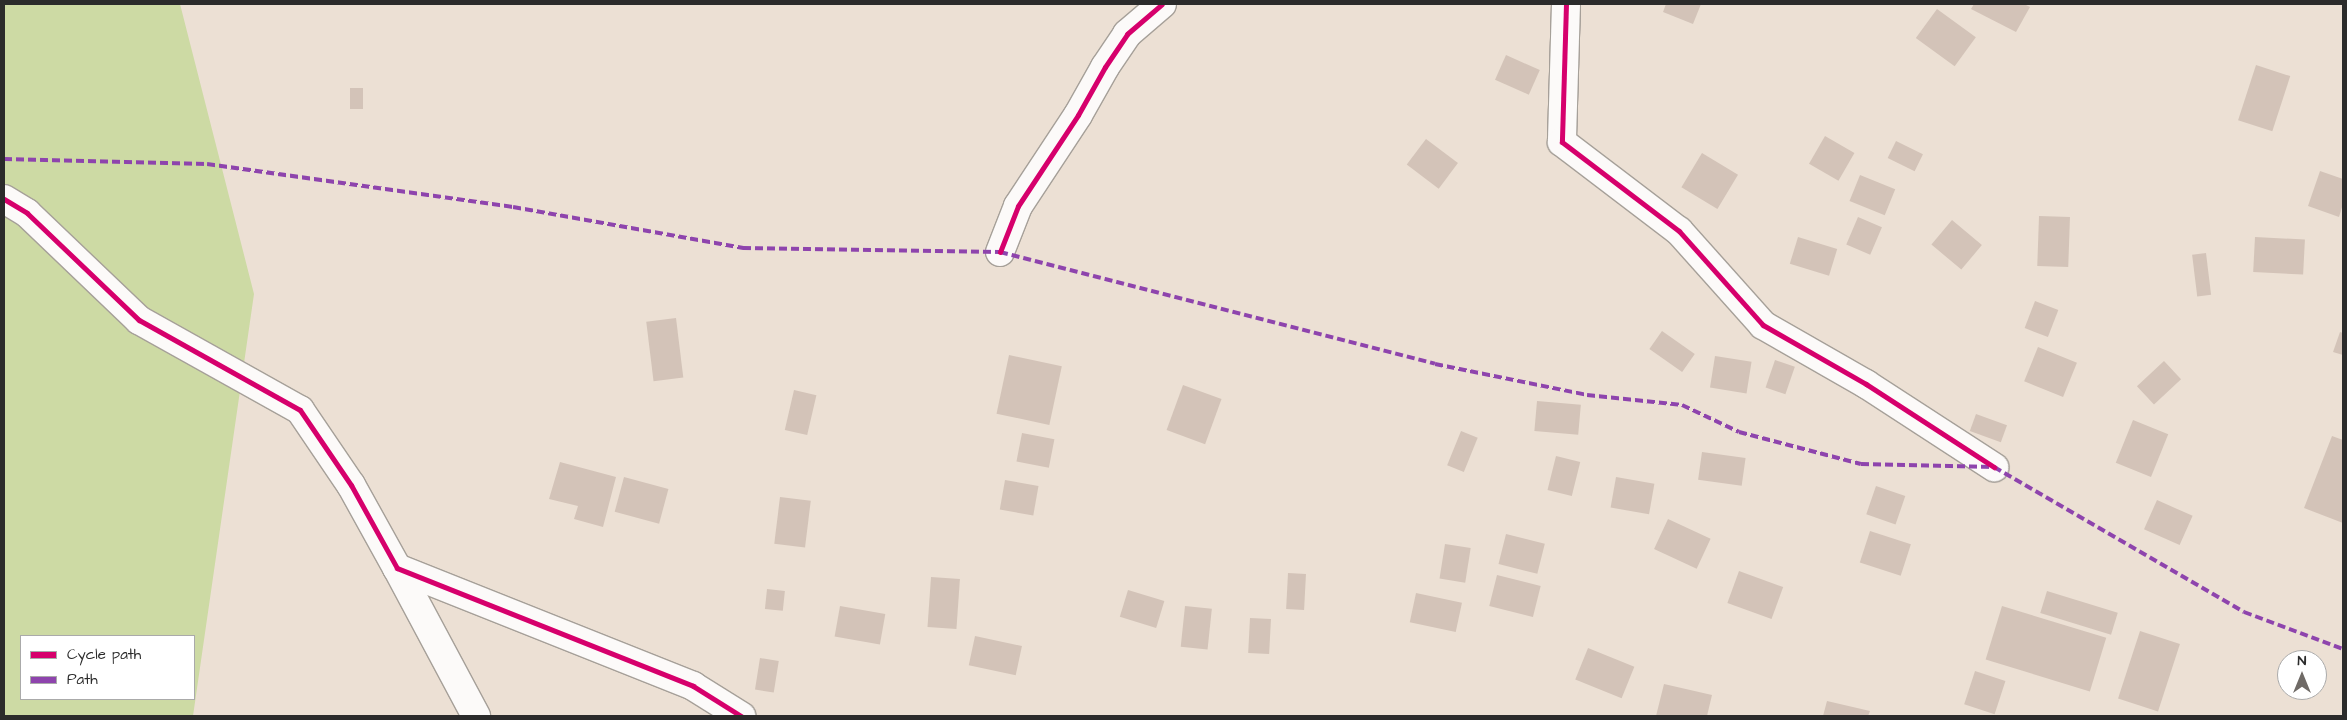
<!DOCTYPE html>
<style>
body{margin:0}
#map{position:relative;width:2347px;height:720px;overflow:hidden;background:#ece0d4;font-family:"Architects Daughter",sans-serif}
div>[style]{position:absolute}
.green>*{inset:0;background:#cddaa4}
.building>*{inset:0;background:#d3c3b8;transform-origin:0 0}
.roads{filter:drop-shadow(1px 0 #a6a099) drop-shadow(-1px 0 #a6a099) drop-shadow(0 1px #a6a099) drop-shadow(0 -1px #a6a099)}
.minor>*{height:28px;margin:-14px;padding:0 14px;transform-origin:14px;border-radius:14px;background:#fcfaf9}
.quiet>*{height:4px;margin-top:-2px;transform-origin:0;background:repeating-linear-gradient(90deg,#8e44ad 0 8px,transparent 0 12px)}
.cycleway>*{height:5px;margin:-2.5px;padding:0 2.5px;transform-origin:2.5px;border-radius:2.5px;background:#d6006c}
span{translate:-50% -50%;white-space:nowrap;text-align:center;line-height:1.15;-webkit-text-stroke:4px #fff;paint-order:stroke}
.frame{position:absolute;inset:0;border:5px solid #2b2b2b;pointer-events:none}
.legend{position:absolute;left:20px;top:635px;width:175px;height:65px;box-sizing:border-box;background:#fff;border:1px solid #aaa;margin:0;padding:6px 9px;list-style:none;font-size:15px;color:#2b2b2b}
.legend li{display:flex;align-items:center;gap:10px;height:25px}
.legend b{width:25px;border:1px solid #aaa}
.north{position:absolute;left:2277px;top:650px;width:50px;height:50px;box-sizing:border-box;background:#fff;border:1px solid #aaa;border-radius:50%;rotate:0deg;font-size:14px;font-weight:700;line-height:20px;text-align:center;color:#2b2b2b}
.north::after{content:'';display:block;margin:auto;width:18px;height:22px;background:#6f6a66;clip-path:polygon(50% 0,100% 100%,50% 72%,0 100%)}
</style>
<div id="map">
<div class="green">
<i style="clip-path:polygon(evenodd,4px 4px,180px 4px,254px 294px,193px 716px,4px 716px,4px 4px,21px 636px,194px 636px,194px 699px,21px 699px,21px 636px)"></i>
</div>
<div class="building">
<i style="clip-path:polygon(1666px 4px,1701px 4px,1693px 24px,1663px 12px)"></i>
<i style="clip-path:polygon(1974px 4px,2024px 4px,2030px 7px,2016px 32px,1971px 9px)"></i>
<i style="left:1937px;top:9px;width:48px;height:36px;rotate:36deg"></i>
<i style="left:1506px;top:55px;width:37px;height:27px;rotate:24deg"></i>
<i style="left:2256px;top:65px;width:36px;height:58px;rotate:18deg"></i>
<i style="left:350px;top:88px;width:13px;height:21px"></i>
<i style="left:1825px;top:136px;width:34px;height:32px;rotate:30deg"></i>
<i style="left:1426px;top:139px;width:40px;height:32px;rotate:37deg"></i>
<i style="left:1896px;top:141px;width:30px;height:19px;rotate:26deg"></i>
<i style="left:1702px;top:153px;width:42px;height:40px;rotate:31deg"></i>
<i style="clip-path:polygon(2320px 171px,2343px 179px,2343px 204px,2339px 217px,2308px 206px)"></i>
<i style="left:1860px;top:175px;width:38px;height:28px;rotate:22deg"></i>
<i style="left:2039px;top:216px;width:31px;height:50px;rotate:2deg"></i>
<i style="left:1858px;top:217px;width:26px;height:30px;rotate:23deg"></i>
<i style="left:1952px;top:220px;width:39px;height:32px;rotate:40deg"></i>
<i style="left:1798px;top:237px;width:41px;height:28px;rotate:17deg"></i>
<i style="left:2255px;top:237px;width:50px;height:35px;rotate:3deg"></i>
<i style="left:2206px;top:253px;width:42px;height:14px;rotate:83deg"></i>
<i style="left:2035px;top:301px;width:25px;height:29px;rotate:21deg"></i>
<i style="left:676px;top:318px;width:60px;height:30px;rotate:83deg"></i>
<i style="left:1662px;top:331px;width:40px;height:22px;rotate:35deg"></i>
<i style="clip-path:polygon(2340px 332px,2343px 333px,2343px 355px,2333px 352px)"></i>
<i style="left:2038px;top:347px;width:42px;height:37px;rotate:22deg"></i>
<i style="left:1009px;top:355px;width:54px;height:60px;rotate:12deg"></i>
<i style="left:1715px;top:356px;width:37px;height:32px;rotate:9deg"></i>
<i style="left:1775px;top:360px;width:21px;height:29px;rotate:19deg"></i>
<i style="left:2164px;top:361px;width:25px;height:37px;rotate:47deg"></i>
<i style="left:1183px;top:385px;width:41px;height:48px;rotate:20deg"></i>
<i style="left:794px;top:390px;width:23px;height:41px;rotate:13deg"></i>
<i style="left:1537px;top:401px;width:44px;height:30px;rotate:5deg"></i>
<i style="left:1976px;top:414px;width:33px;height:18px;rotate:20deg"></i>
<i style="left:2133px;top:420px;width:38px;height:46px;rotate:22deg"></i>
<i style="left:1461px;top:431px;width:18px;height:37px;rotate:22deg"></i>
<i style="left:1022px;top:433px;width:33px;height:29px;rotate:11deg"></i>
<i style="clip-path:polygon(2332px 436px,2343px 440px,2343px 523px,2304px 508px)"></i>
<i style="left:1702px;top:452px;width:44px;height:28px;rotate:8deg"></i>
<i style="left:1556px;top:456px;width:25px;height:35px;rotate:14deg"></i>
<i style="clip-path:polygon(560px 462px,616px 477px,603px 527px,574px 519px,578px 506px,549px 499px)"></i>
<i style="left:624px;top:477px;width:46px;height:36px;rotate:15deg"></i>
<i style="left:1616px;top:477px;width:39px;height:31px;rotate:10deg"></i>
<i style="left:1005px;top:480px;width:34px;height:30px;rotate:10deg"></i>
<i style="left:1876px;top:486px;width:31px;height:30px;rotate:19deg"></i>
<i style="left:780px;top:497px;width:31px;height:47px;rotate:7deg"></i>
<i style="left:2157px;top:500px;width:39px;height:32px;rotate:24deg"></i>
<i style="left:1668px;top:519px;width:47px;height:33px;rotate:25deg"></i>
<i style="left:1870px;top:531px;width:43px;height:33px;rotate:18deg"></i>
<i style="left:1506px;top:534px;width:40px;height:31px;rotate:14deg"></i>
<i style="left:1445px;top:544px;width:26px;height:35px;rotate:9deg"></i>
<i style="left:1739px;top:571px;width:47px;height:34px;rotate:20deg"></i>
<i style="left:1288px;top:573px;width:18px;height:36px;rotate:3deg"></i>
<i style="left:1497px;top:575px;width:45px;height:32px;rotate:14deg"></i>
<i style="left:931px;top:577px;width:29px;height:50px;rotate:4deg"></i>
<i style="left:767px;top:589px;width:18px;height:20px;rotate:6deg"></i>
<i style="left:1128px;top:590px;width:38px;height:28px;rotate:17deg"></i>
<i style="left:2047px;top:591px;width:74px;height:23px;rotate:17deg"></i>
<i style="left:1416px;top:593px;width:47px;height:30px;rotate:12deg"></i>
<i style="left:840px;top:606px;width:46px;height:31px;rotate:10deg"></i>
<i style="left:1185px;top:606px;width:27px;height:41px;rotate:6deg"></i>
<i style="left:2002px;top:606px;width:109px;height:56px;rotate:17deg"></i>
<i style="left:1250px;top:618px;width:21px;height:35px;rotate:3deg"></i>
<i style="left:2140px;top:631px;width:42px;height:71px;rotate:18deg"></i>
<i style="left:975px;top:636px;width:48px;height:30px;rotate:12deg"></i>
<i style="left:1588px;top:648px;width:50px;height:34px;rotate:22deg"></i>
<i style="left:760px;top:658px;width:19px;height:32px;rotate:9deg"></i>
<i style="left:1975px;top:671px;width:32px;height:35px;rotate:18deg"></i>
<i style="clip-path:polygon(1664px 684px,1712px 695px,1707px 716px,1656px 716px)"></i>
<i style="clip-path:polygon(1827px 701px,1870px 711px,1868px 716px,1823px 716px)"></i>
</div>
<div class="roads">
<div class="minor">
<i style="left:1566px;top:4px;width:138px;rotate:91.7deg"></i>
<i style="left:1562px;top:142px;width:147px;rotate:37.3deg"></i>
<i style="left:1679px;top:231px;width:126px;rotate:48.2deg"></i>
<i style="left:1763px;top:325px;width:119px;rotate:29.8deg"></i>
<i style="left:1866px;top:384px;width:153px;rotate:33deg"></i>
<i style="left:4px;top:199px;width:27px;rotate:31deg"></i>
<i style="left:27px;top:213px;width:155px;rotate:43.7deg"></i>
<i style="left:139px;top:320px;width:184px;rotate:29.2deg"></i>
<i style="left:300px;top:410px;width:91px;rotate:55.8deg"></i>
<i style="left:351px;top:485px;width:95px;rotate:61deg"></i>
<i style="left:397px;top:568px;width:319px;rotate:21.7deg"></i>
<i style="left:693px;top:686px;width:57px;rotate:32deg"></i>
<i style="left:1000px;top:252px;width:49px;rotate:-68.6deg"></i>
<i style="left:1018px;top:206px;width:109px;rotate:-56.6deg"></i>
<i style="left:1078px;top:115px;width:55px;rotate:-60.6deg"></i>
<i style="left:1105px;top:67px;width:40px;rotate:-56deg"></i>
<i style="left:1127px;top:34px;width:46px;rotate:-40.6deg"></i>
<i style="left:397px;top:568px;width:168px;rotate:61.9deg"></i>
</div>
</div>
<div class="quiet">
<i style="left:4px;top:159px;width:203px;rotate:1.4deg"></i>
<i style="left:207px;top:164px;width:309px;rotate:8deg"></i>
<i style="left:513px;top:207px;width:234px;rotate:10.1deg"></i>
<i style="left:743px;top:248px;width:257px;rotate:0.9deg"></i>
<i style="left:1000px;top:252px;width:449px;rotate:14.4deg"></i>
<i style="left:1435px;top:364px;width:155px;rotate:11.5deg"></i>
<i style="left:1587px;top:395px;width:96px;rotate:6deg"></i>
<i style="left:1682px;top:405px;width:63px;rotate:25.3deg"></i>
<i style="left:1739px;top:432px;width:126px;rotate:14.7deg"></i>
<i style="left:1861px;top:464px;width:133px;rotate:1.3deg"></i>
<i style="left:1994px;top:467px;width:289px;rotate:30.1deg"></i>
<i style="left:2244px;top:612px;width:106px;rotate:20.5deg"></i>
</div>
<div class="cycleway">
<i style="left:1566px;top:4px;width:138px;rotate:91.7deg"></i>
<i style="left:1562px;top:142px;width:147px;rotate:37.3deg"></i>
<i style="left:1679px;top:231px;width:126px;rotate:48.2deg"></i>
<i style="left:1763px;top:325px;width:119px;rotate:29.8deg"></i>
<i style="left:1866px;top:384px;width:153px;rotate:33deg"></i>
<i style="left:4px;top:199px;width:27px;rotate:31deg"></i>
<i style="left:27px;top:213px;width:155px;rotate:43.7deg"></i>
<i style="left:139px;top:320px;width:184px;rotate:29.2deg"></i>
<i style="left:300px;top:410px;width:91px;rotate:55.8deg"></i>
<i style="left:351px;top:485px;width:95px;rotate:61deg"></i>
<i style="left:397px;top:568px;width:319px;rotate:21.7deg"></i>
<i style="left:693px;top:686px;width:57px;rotate:32deg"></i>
<i style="left:1000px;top:252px;width:49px;rotate:-68.6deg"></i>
<i style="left:1018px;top:206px;width:109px;rotate:-56.6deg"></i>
<i style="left:1078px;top:115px;width:55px;rotate:-60.6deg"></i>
<i style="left:1105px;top:67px;width:40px;rotate:-56deg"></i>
<i style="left:1127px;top:34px;width:46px;rotate:-40.6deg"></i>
</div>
<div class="frame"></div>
<ul class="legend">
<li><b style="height:6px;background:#d6006c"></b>Cycle path</li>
<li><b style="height:6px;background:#8e44ad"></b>Path</li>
</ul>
<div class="north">N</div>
</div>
